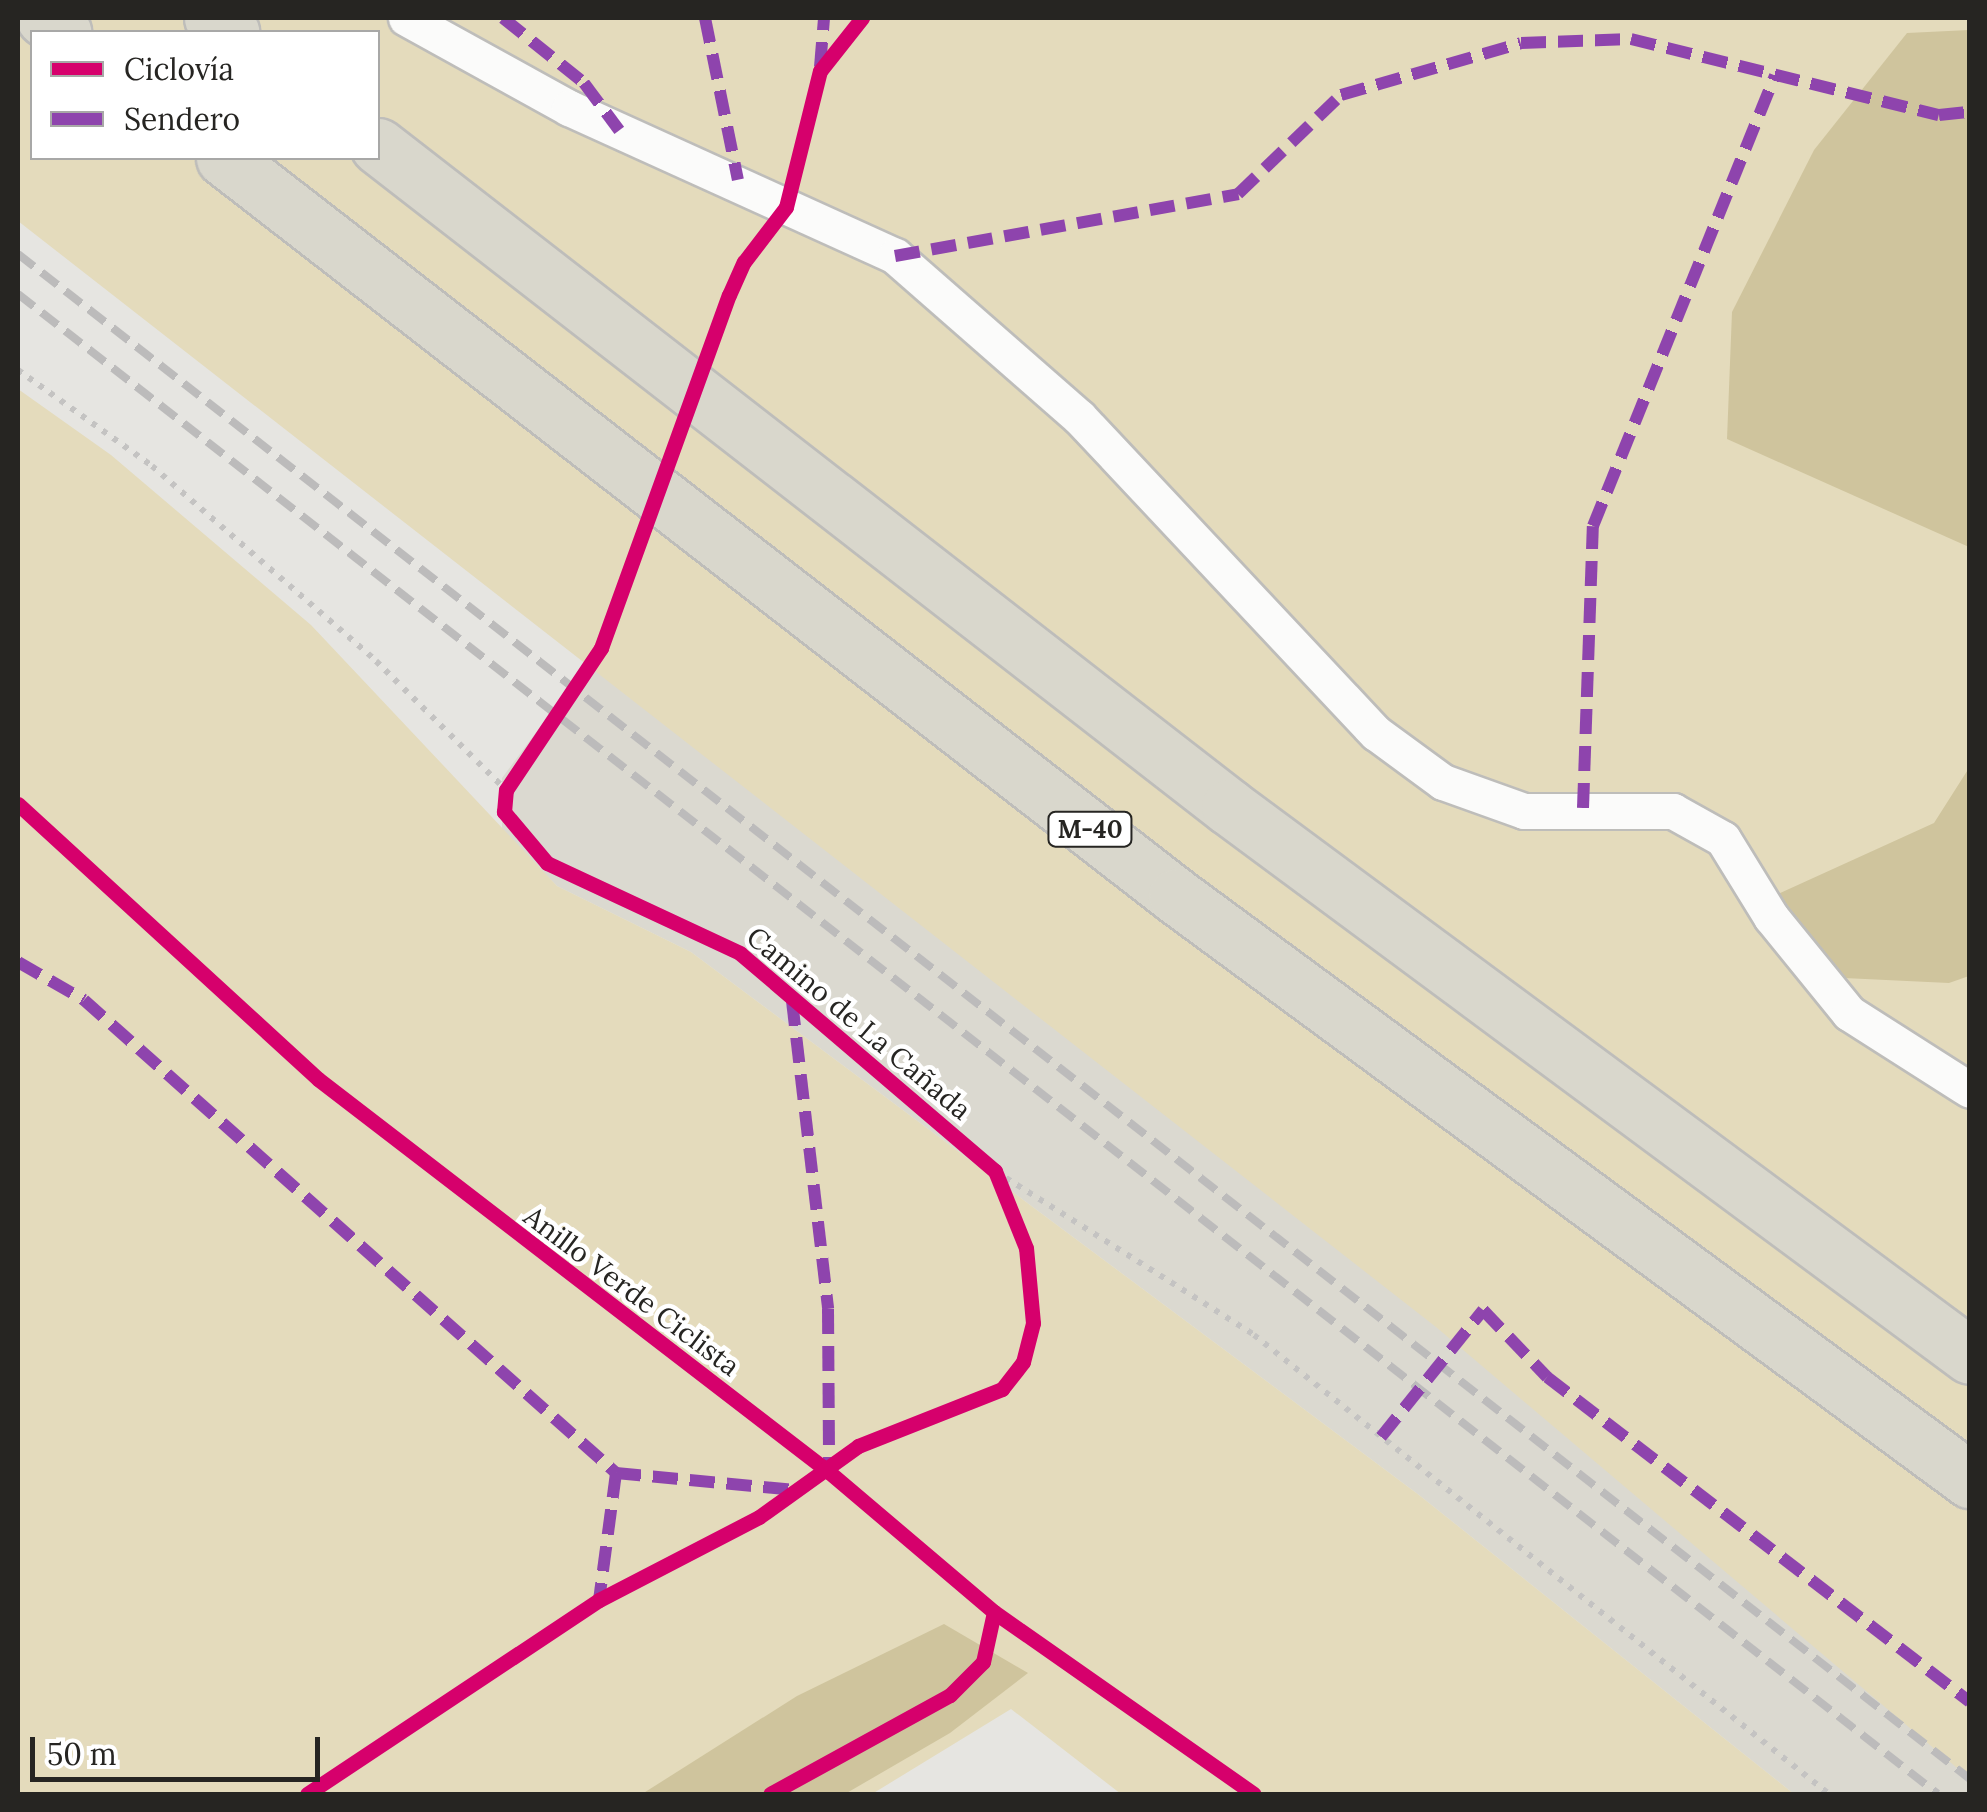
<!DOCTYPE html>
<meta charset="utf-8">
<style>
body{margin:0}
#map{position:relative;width:1987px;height:1812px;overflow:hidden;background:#e6e5e1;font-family:Lora,serif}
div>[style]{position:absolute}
.built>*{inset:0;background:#dbd9d0}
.green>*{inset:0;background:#e4dbbc}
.forest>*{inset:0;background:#cfc49d}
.path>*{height:6px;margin-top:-3px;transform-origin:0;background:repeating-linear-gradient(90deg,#c4c3c2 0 5px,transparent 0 13px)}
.roads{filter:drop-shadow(2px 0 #bebdba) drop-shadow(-2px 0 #bebdba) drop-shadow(0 2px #bebdba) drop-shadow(0 -2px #bebdba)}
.street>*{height:35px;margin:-17.5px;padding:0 17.5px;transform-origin:17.5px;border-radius:17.5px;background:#fbfbfa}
.highway>*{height:55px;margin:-27.5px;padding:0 27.5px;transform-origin:27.5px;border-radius:27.5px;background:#d9d7cc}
.rail>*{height:8px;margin-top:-4px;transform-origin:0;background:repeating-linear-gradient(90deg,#bcbbbb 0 20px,transparent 0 30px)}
.quiet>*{height:12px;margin-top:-6px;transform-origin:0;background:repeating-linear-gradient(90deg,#8e44ad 0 25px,transparent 0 37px)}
.cycleway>*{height:15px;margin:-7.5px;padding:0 7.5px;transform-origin:7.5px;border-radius:7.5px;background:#d6006c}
span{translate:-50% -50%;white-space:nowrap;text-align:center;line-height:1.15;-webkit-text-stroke:9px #fff;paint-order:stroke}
.shield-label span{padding:2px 8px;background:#fff;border:2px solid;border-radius:8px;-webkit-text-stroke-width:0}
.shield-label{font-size:25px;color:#262522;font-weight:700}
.street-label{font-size:28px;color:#262522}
.frame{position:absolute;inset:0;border:20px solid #262522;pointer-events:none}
.legend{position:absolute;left:30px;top:30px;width:350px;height:130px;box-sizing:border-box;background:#fff;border:2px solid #a8a8a7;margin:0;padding:12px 18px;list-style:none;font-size:30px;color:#262522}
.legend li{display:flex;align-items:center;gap:20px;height:50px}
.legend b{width:50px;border:2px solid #a8a8a7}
.scale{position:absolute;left:30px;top:1737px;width:290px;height:45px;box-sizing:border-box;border:5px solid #262522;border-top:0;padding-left:12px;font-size:30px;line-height:35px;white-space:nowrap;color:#262522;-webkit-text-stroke:8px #fff;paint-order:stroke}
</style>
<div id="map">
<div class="built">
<i style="clip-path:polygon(602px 644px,1969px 1641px,1969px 1794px,1794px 1794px,1419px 1495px,691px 952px,557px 886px,502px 830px,502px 778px)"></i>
</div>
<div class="green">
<i style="clip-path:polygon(evenodd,18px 18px,1969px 18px,1969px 1778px,1436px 1327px,18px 221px,18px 18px,32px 32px,378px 32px,378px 158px,32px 158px,32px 32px)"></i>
<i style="clip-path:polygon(18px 389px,111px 455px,311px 625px,557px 886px,691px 952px,1419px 1495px,1794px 1794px,1121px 1794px,1011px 1709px,872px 1794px,18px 1794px)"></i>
</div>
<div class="forest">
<i style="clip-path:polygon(1969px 30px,1970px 30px,1969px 547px,1727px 439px,1732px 312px,1814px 150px,1907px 33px)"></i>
<i style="clip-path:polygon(1969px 768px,1969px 976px,1949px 983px,1823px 977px,1769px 898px,1934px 823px)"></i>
<i style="clip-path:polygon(944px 1624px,1028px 1673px,950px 1733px,845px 1794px,642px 1794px,797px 1696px)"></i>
</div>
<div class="path">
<i style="left:18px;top:370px;width:165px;rotate:35.6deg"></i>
<i style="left:152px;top:466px;width:297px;rotate:41deg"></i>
<i style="left:376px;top:661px;width:183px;rotate:44.8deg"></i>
<i style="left:506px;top:790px;width:22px;rotate:95deg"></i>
<i style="left:504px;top:812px;width:67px;rotate:49.9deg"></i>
<i style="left:547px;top:863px;width:213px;rotate:25deg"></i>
<i style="left:740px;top:953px;width:335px;rotate:40.5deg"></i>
<i style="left:995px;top:1171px;width:307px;rotate:32.3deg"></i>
<i style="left:1254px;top:1335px;width:736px;rotate:38.6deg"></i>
</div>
<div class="roads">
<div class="street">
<i style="left:406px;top:18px;width:186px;rotate:28.9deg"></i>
<i style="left:569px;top:108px;width:358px;rotate:24.4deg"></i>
<i style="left:895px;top:256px;width:244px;rotate:41.2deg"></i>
<i style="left:1079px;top:417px;width:434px;rotate:46.8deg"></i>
<i style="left:1376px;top:733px;width:83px;rotate:36.2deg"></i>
<i style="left:1443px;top:782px;width:86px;rotate:19.7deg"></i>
<i style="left:1524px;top:811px;width:149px"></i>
<i style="left:1673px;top:811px;width:57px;rotate:29.2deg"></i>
<i style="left:1723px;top:839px;width:92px;rotate:58.4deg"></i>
<i style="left:1771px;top:917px;width:124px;rotate:50.9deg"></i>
<i style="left:1849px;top:1013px;width:143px;rotate:32.5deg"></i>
</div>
<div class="highway">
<i style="left:44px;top:18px;width:24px;rotate:36deg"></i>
<i style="left:212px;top:18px;width:24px;rotate:36deg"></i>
<i style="left:378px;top:146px;width:1078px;rotate:37.84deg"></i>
<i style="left:1229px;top:807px;width:922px;rotate:36.53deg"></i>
<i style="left:224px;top:158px;width:1205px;rotate:37.78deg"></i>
<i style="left:1176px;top:896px;width:986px;rotate:36.34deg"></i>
</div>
</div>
<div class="rail">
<i style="left:18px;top:254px;width:2477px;rotate:38deg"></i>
<i style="left:18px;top:294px;width:2436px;rotate:38deg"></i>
</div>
<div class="quiet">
<i style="left:503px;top:18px;width:104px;rotate:38.7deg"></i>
<i style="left:584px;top:83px;width:59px;rotate:53.3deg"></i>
<i style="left:705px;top:18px;width:165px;rotate:78.5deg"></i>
<i style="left:820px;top:67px;width:49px;rotate:-85.3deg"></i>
<i style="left:895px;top:256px;width:349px;rotate:-10.2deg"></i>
<i style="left:1238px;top:194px;width:143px;rotate:-43.9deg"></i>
<i style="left:1341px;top:95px;width:187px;rotate:-16.1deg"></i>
<i style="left:1521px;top:43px;width:110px;rotate:-2.1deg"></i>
<i style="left:1631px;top:39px;width:317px;rotate:13.9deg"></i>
<i style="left:1939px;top:115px;width:31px;rotate:-6deg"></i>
<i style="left:1583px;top:808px;width:282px;rotate:-88deg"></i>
<i style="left:1593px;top:526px;width:486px;rotate:-68deg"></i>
<i style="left:18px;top:962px;width:76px;rotate:29.9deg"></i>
<i style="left:84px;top:1000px;width:712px;rotate:41.64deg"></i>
<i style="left:616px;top:1473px;width:128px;rotate:97.6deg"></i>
<i style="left:792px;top:1001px;width:310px;rotate:83.3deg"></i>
<i style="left:828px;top:1309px;width:160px;rotate:89.6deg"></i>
<i style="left:1381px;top:1437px;width:163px;rotate:-51.2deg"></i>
<i style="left:1483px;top:1310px;width:93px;rotate:46.3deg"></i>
<i style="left:1547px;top:1377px;width:533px;rotate:37.54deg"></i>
<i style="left:616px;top:1473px;width:180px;rotate:5.4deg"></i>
</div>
<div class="cycleway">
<i style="left:18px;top:804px;width:407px;rotate:42.5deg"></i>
<i style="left:318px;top:1079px;width:645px;rotate:37.56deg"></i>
<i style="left:829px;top:1472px;width:216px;rotate:40.3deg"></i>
<i style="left:994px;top:1612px;width:51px;rotate:102.4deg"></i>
<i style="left:983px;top:1662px;width:47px;rotate:135deg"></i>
<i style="left:950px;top:1695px;width:205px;rotate:151.2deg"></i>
<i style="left:994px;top:1612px;width:317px;rotate:35deg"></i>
<i style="left:307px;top:1794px;width:351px;rotate:-33.6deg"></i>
<i style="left:599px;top:1600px;width:180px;rotate:-27.4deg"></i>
<i style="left:759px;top:1517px;width:122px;rotate:-35.6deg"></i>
<i style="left:858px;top:1446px;width:155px;rotate:-21.6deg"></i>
<i style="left:1002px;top:1389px;width:34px;rotate:-52deg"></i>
<i style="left:1023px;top:1362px;width:40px;rotate:-75.6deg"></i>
<i style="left:1033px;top:1323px;width:75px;rotate:-95.3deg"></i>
<i style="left:1026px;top:1248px;width:83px;rotate:-111.9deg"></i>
<i style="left:995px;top:1171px;width:335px;rotate:-139.5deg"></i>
<i style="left:740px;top:953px;width:213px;rotate:-155deg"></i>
<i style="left:547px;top:863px;width:67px;rotate:-130.1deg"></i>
<i style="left:504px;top:812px;width:22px;rotate:-85deg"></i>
<i style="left:506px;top:790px;width:171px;rotate:-56.2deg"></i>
<i style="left:601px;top:648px;width:375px;rotate:-70.1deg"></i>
<i style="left:729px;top:295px;width:36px;rotate:-66deg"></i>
<i style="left:744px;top:262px;width:69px;rotate:-52.6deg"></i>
<i style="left:786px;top:207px;width:140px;rotate:-76deg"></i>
<i style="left:820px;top:71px;width:68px;rotate:-51.6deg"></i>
</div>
<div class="shield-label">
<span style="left:1090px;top:829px">M-40</span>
</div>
<div class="street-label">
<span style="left:859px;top:1023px;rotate:40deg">Camino de La Cañada</span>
<span style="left:632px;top:1291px;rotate:37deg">Anillo Verde Ciclista</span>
</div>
<div class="frame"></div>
<ul class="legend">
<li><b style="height:12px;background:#d6006c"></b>Ciclovía</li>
<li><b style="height:12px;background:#8e44ad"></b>Sendero</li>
</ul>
<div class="scale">50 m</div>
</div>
